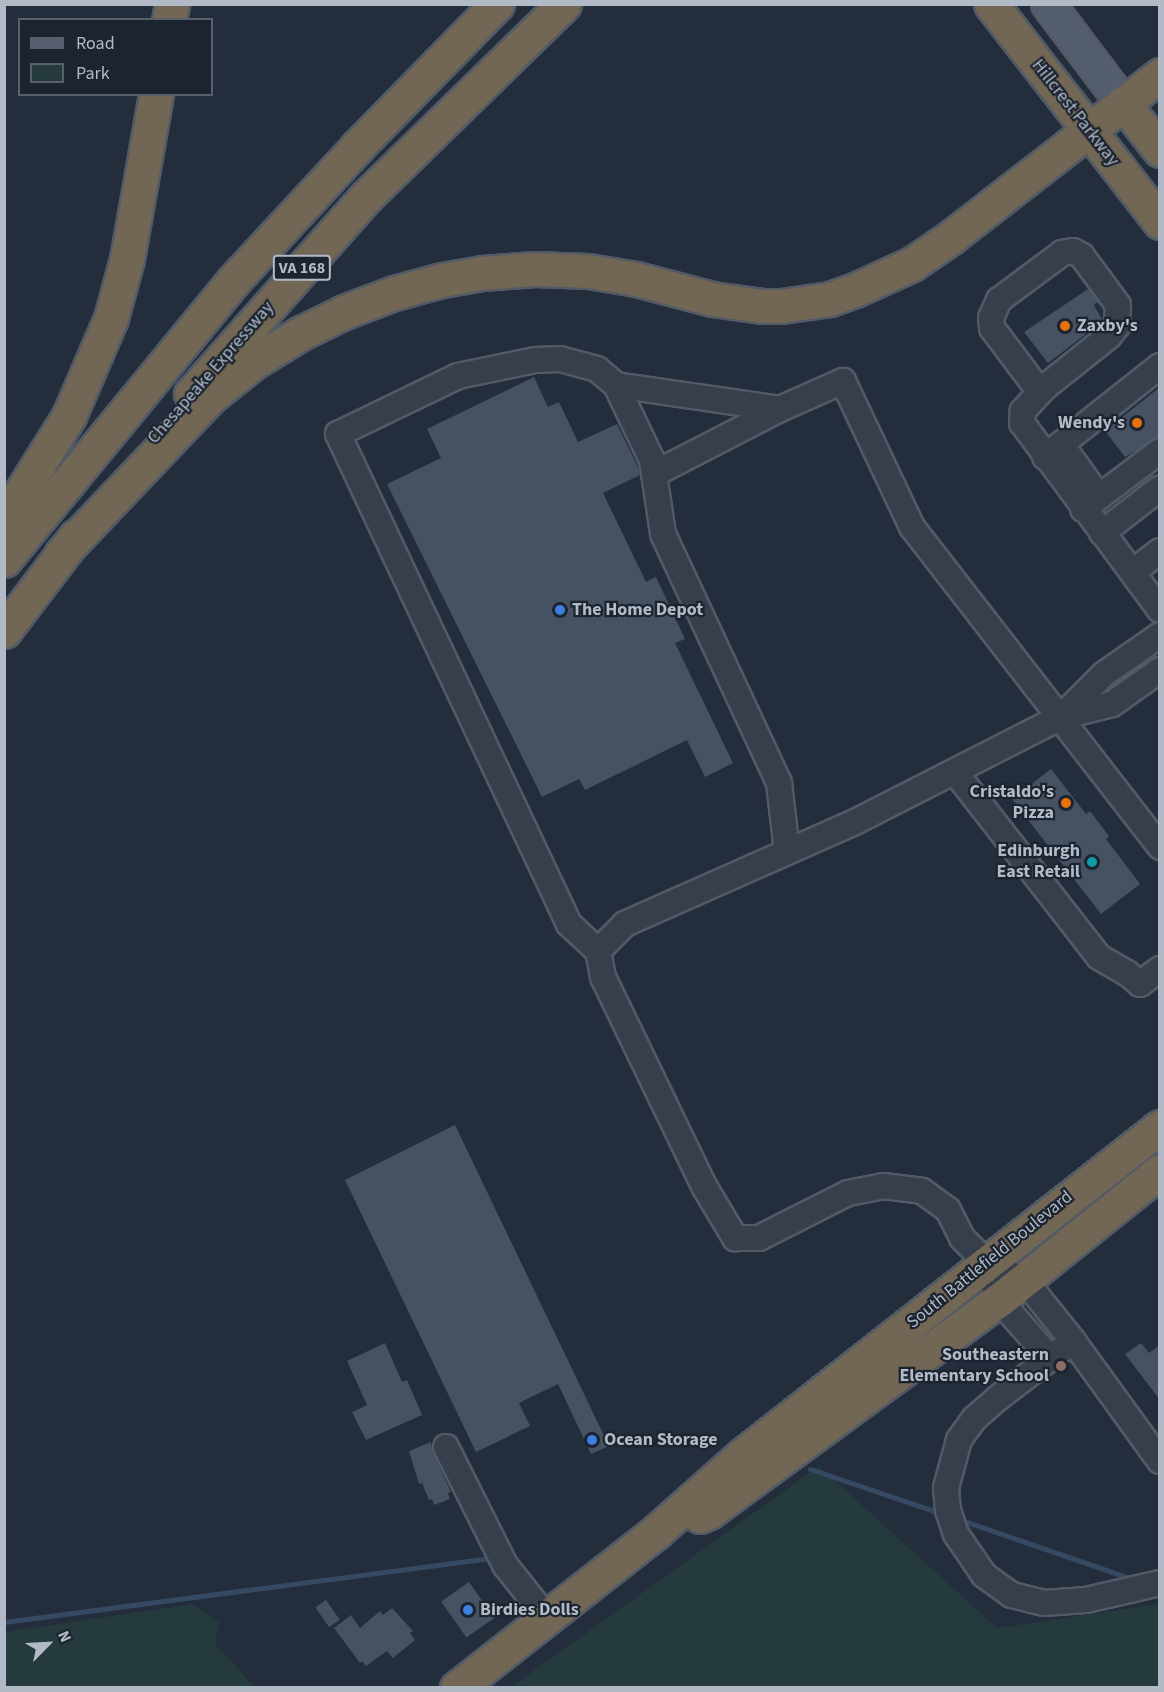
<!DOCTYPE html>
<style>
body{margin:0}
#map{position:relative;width:1164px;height:1692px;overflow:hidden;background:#232d3b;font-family:"Source Sans 3",sans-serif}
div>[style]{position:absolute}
.green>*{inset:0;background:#253a3c}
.stream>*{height:5px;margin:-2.5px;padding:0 2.5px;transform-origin:2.5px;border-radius:2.5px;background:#364962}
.building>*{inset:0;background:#465262;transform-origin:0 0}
.roads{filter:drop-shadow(2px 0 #525a66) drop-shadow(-2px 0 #525a66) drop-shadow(0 2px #525a66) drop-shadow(0 -2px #525a66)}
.minor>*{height:24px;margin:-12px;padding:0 12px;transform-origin:12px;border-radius:12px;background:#373f4c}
.major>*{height:32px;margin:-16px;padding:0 16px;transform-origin:16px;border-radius:16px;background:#555e6c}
.highway>*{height:33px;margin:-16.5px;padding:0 16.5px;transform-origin:16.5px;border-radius:16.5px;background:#726654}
.dots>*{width:16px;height:16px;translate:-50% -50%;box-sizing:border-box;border:3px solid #1c2430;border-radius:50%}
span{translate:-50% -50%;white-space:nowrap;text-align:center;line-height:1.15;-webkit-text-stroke:4.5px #1c2430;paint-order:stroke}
.shield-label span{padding:2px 4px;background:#1c2430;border:2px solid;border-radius:4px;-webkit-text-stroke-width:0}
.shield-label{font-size:16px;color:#b2bac7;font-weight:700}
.street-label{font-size:18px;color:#b2bac7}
.poi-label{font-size:18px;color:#b2bac7;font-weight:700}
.left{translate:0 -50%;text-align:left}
.right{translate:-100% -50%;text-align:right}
.frame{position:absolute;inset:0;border:6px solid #b2bac7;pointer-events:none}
.legend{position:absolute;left:18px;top:18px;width:195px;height:78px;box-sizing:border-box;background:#1c2430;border:2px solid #58606c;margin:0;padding:8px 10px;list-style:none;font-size:18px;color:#b2bac7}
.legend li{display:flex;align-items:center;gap:12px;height:30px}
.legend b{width:30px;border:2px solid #58606c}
.north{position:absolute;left:18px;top:1614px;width:60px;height:60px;-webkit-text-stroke:4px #1c2430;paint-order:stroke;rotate:66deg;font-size:16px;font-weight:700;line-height:24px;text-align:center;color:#b2bac7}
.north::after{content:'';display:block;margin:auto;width:21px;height:27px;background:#b2bac7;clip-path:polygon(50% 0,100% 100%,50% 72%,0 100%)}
</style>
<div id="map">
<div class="green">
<i style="clip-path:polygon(819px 1466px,997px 1628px,1159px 1604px,1159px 1687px,511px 1687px)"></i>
<i style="clip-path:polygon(193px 1604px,219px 1622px,215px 1644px,255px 1687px,5px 1687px,5px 1632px)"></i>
</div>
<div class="stream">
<i style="left:810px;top:1469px;width:137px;rotate:18.7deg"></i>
<i style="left:961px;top:1520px;width:184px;rotate:19deg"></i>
<i style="left:4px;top:1622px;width:487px;rotate:-7.5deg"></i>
</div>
<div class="building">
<i style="clip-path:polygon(1088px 289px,1098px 302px,1094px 305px,1103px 321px,1048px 363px,1024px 332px)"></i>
<i style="clip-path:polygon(534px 377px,548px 407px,559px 402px,578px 442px,617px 424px,639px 469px,640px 475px,603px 493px,646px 582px,656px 577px,685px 639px,675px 643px,733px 763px,705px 777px,687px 740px,585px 790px,579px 779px,542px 797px,387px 484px,441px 458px,427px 429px)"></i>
<i style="clip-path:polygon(1160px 387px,1160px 437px,1125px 457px,1105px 431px)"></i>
<i style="clip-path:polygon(1051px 769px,1086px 814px,1090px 811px,1109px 836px,1106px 839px,1140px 884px,1101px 914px,1012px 799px)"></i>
<i style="clip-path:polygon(455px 1125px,609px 1446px,591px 1454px,558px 1384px,519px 1403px,530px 1426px,476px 1452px,345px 1180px)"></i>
<i style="clip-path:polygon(385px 1343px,402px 1382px,407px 1380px,422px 1415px,366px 1440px,352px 1412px,367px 1405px,347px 1361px)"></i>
<i style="clip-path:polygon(1141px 1343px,1149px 1353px,1160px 1345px,1160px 1400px,1125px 1354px)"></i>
<i style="clip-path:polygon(431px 1442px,433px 1453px,451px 1492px,448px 1493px,450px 1499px,434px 1505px,432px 1499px,429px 1500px,422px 1483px,419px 1484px,409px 1451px)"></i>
<i style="left:469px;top:1582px;width:44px;height:34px;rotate:55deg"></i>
<i style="left:326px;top:1600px;width:24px;height:13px;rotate:55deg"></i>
<i style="clip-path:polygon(392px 1608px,413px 1631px,410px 1633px,415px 1640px,393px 1658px,387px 1651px,366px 1666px,362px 1661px,360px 1663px,334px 1628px,351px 1615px,360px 1628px,380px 1611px,383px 1615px)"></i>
</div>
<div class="roads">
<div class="minor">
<i style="left:616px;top:385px;width:166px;rotate:8.3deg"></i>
<i style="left:780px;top:409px;width:69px;rotate:-24deg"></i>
<i style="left:843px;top:381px;width:161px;rotate:64.7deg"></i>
<i style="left:912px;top:527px;width:405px;rotate:52.2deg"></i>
<i style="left:1045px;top:387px;width:11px;rotate:-165deg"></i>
<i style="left:1034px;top:384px;width:70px;rotate:-126.9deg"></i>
<i style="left:992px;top:328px;width:10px;rotate:-96deg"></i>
<i style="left:991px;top:318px;width:20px;rotate:-66deg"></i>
<i style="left:999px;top:300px;width:79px;rotate:-36.7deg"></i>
<i style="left:1062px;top:253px;width:11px;rotate:-10deg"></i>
<i style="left:1073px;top:251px;width:10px;rotate:29deg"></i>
<i style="left:1082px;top:256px;width:61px;rotate:53.7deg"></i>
<i style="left:1118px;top:305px;width:21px;rotate:93deg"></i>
<i style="left:1117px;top:326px;width:13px;rotate:129deg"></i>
<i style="left:1109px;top:336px;width:82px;rotate:141.4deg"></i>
<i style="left:1045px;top:387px;width:33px;rotate:133deg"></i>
<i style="left:1023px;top:411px;width:12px;rotate:95deg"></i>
<i style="left:1022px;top:423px;width:232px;rotate:53.6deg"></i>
<i style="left:1061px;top:444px;width:65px;rotate:54.4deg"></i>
<i style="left:1045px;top:457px;width:147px;rotate:-38.4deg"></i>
<i style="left:654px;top:474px;width:142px;rotate:-27.3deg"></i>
<i style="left:1083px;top:509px;width:96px;rotate:-37deg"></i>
<i style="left:1102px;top:533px;width:73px;rotate:-37.8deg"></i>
<i style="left:1133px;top:572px;width:34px;rotate:-38deg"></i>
<i style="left:1160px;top:670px;width:59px;rotate:144.7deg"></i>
<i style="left:1112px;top:704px;width:53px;rotate:165.7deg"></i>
<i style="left:1061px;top:717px;width:231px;rotate:153deg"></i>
<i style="left:855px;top:822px;width:252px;rotate:156.1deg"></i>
<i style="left:625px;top:924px;width:38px;rotate:135deg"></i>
<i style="left:598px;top:951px;width:26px;rotate:79deg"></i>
<i style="left:603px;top:977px;width:232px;rotate:64.2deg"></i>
<i style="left:704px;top:1186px;width:61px;rotate:59.2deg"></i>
<i style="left:735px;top:1238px;width:24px"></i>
<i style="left:759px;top:1238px;width:100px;rotate:-26.8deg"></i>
<i style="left:848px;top:1193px;width:36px;rotate:-11deg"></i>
<i style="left:883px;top:1186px;width:39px;rotate:7deg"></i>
<i style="left:922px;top:1191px;width:32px;rotate:36deg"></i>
<i style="left:948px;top:1210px;width:31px;rotate:63deg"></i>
<i style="left:962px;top:1238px;width:34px;rotate:45deg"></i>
<i style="left:986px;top:1262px;width:43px;rotate:26deg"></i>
<i style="left:1025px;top:1281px;width:77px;rotate:51.3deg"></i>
<i style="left:1073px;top:1341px;width:148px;rotate:54.1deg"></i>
<i style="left:1061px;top:717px;width:61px;rotate:-45deg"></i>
<i style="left:1104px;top:674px;width:68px;rotate:-34.9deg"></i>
<i style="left:955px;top:772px;width:234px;rotate:52.1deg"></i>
<i style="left:1099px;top:957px;width:32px;rotate:30deg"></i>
<i style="left:1127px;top:973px;width:17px;rotate:40deg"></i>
<i style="left:1140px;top:984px;width:25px;rotate:-37deg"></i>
<i style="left:598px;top:951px;width:40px;rotate:-137deg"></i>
<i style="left:569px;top:924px;width:542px;rotate:-115.24deg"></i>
<i style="left:338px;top:434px;width:133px;rotate:-25.8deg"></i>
<i style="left:458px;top:376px;width:79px;rotate:-11.7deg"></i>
<i style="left:535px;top:360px;width:25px;rotate:-2deg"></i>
<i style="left:560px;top:359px;width:38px;rotate:15deg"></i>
<i style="left:597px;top:369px;width:25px;rotate:40deg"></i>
<i style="left:616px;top:385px;width:83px;rotate:64.4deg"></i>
<i style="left:652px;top:460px;width:75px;rotate:81.5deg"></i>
<i style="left:663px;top:534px;width:275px;rotate:65deg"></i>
<i style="left:779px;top:783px;width:68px;rotate:83.3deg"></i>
<i style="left:994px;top:1285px;width:16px;rotate:72deg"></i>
<i style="left:999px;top:1300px;width:76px;rotate:48.7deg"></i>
<i style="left:1073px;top:1341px;width:94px;rotate:142.8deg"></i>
<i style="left:998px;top:1398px;width:32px;rotate:139deg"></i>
<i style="left:974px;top:1419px;width:26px;rotate:126deg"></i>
<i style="left:959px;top:1440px;width:50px;rotate:105.2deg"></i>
<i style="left:946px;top:1488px;width:22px;rotate:85deg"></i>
<i style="left:948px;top:1510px;width:25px;rotate:72deg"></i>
<i style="left:956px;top:1534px;width:50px;rotate:55.7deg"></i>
<i style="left:984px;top:1575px;width:34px;rotate:36deg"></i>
<i style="left:1012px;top:1595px;width:33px;rotate:14deg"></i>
<i style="left:1044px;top:1603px;width:42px;rotate:-4.1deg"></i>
<i style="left:1086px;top:1600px;width:76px;rotate:-12.9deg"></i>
<i style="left:446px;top:1447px;width:132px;rotate:63.4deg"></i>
<i style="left:505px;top:1565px;width:68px;rotate:51.6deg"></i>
</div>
<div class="major">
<i style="left:1048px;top:4px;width:124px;rotate:52.9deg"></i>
</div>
<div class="highway">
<i style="left:991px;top:4px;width:276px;rotate:52.2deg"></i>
<i style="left:169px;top:20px;width:16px;rotate:-79deg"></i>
<i style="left:1123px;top:103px;width:60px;rotate:51.8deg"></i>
<i style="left:191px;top:394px;width:262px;rotate:-48.4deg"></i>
<i style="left:365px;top:198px;width:278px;rotate:-44.3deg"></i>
<i style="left:4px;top:520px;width:123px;rotate:-58deg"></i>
<i style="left:69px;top:416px;width:107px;rotate:-66.8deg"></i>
<i style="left:111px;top:318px;width:61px;rotate:-74.8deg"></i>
<i style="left:127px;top:259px;width:168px;rotate:-80deg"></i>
<i style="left:62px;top:553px;width:215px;rotate:-46.5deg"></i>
<i style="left:210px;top:397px;width:56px;rotate:-38.5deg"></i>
<i style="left:254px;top:362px;width:55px;rotate:-31.7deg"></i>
<i style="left:301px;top:333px;width:48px;rotate:-26deg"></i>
<i style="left:344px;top:312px;width:53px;rotate:-20.8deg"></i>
<i style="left:394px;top:293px;width:50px;rotate:-15.2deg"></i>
<i style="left:442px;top:280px;width:41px;rotate:-9.9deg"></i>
<i style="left:482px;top:273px;width:53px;rotate:-4.3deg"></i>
<i style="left:535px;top:269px;width:53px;rotate:2.2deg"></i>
<i style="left:588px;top:271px;width:49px;rotate:9.5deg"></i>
<i style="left:636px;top:279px;width:79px;rotate:14.7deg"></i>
<i style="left:712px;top:299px;width:50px;rotate:8deg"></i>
<i style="left:762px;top:306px;width:19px"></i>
<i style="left:781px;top:306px;width:49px;rotate:-8.1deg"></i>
<i style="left:830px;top:299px;width:27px;rotate:-20deg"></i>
<i style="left:855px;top:290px;width:63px;rotate:-24.5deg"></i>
<i style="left:912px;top:264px;width:46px;rotate:-34.4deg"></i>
<i style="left:950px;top:238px;width:266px;rotate:-37.8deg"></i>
<i style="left:4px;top:560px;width:362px;rotate:-50.6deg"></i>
<i style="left:234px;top:280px;width:181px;rotate:-47.2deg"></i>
<i style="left:357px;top:147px;width:200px;rotate:-45.6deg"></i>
<i style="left:4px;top:631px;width:119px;rotate:-52.8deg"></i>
<i style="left:700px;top:1516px;width:10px;rotate:-24deg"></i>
<i style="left:709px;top:1512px;width:359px;rotate:-36.2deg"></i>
<i style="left:999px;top:1300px;width:206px;rotate:-38.7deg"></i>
<i style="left:457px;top:1688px;width:253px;rotate:-38.1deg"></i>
<i style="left:656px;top:1532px;width:118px;rotate:-41.6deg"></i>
<i style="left:744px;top:1454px;width:529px;rotate:-38.17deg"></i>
</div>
</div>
<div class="dots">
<i style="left:1065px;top:326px;background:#e8710a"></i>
<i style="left:1137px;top:423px;background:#e8710a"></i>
<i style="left:560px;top:610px;background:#3f7fe0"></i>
<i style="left:1066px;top:803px;background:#e8710a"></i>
<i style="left:1092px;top:862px;background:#0f9aa8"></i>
<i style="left:1061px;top:1366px;background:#8d6e63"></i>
<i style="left:592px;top:1440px;background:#3f7fe0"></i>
<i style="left:468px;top:1610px;background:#3f7fe0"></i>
</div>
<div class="shield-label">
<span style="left:302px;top:268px">VA 168</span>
</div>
<div class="street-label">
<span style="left:1075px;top:113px;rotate:52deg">Hillcrest Parkway</span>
<span style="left:211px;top:373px;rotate:-49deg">Chesapeake Expressway</span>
<span style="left:990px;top:1260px;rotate:-39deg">South Battlefield Boulevard</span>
</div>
<div class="poi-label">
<span class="left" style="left:1077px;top:326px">Zaxby's</span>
<span class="right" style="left:1125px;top:423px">Wendy's</span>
<span class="left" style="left:572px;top:610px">The Home Depot</span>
<span class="right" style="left:1054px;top:803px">Cristaldo's<br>Pizza</span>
<span class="right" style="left:1080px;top:862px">Edinburgh<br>East Retail</span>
<span class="right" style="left:1049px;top:1366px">Southeastern<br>Elementary School</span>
<span class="left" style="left:604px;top:1440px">Ocean Storage</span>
<span class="left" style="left:480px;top:1610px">Birdies Dolls</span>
</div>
<div class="frame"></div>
<ul class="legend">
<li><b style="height:8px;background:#555e6c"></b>Road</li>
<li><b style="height:16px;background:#253a3c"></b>Park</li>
</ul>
<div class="north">N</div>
</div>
